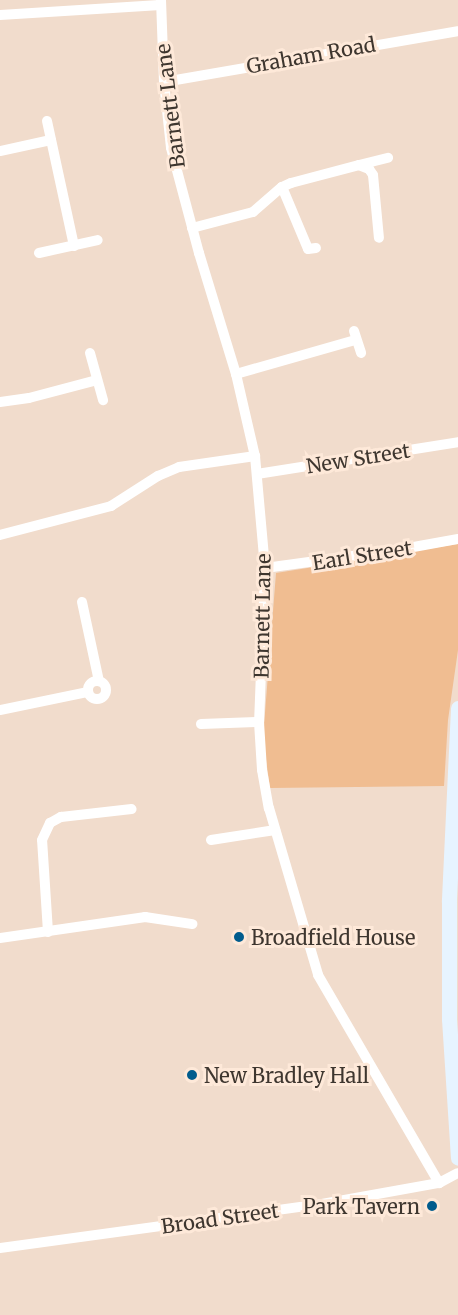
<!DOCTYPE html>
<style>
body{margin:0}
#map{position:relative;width:458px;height:1315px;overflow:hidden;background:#f1dccc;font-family:Merriweather,serif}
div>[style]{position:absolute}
.green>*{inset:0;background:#f0bd91}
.street>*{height:10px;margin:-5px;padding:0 5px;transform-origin:5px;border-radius:5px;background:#fff}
.street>.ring{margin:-5px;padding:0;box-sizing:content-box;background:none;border:10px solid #fff;border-radius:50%}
.secondary>*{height:15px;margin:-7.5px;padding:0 7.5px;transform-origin:7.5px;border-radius:7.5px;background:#e7f4ff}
.dots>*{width:16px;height:16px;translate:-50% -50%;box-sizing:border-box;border:3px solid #fee9d9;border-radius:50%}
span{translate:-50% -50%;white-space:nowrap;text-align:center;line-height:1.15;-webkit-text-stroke:6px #fee9d9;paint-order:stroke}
.street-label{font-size:20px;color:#3e362f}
.poi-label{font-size:20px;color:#3e362f}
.left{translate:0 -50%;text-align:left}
.right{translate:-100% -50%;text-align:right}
</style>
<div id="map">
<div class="green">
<i style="clip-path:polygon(458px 544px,458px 650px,448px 720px,444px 786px,270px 788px,263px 738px,276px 573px)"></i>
</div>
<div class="street">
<i style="left:161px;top:0;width:82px;rotate:87.9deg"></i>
<i style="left:164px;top:82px;width:66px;rotate:83.9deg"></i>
<i style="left:171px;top:148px;width:109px;rotate:75.1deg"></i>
<i style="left:199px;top:253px;width:127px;rotate:73deg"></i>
<i style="left:236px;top:374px;width:84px;rotate:77deg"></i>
<i style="left:255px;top:456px;width:112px;rotate:84.9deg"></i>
<i style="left:265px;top:568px;width:154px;rotate:92.2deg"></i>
<i style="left:259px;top:722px;width:48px;rotate:86.4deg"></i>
<i style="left:262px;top:770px;width:39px;rotate:80deg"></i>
<i style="left:269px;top:808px;width:174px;rotate:73.6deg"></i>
<i style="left:318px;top:975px;width:241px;rotate:59.8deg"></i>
<i style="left:0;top:15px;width:161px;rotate:-3.6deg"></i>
<i style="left:164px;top:82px;width:298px;rotate:-9.8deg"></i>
<i style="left:47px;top:121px;width:128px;rotate:77.8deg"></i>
<i style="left:0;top:151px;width:52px;rotate:-12.2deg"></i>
<i style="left:359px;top:165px;width:30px;rotate:-14deg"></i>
<i style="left:282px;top:187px;width:67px;rotate:67.2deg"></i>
<i style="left:308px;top:249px;width:8px;rotate:-7deg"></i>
<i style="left:192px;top:228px;width:63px;rotate:-14.7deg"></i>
<i style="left:253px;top:212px;width:38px;rotate:-41deg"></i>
<i style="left:282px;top:187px;width:10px;rotate:-24deg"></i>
<i style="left:291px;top:183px;width:70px;rotate:-14.8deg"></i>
<i style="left:359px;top:165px;width:11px;rotate:22deg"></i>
<i style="left:369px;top:169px;width:7px;rotate:56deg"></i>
<i style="left:373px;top:175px;width:63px;rotate:84.6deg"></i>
<i style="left:39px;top:253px;width:60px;rotate:-12.4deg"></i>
<i style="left:354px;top:331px;width:23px;rotate:72deg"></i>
<i style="left:90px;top:353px;width:49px;rotate:74.5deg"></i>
<i style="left:236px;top:374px;width:124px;rotate:-15.9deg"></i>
<i style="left:0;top:402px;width:29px;rotate:-8deg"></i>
<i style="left:29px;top:398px;width:70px;rotate:-14.8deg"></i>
<i style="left:257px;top:474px;width:204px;rotate:-9deg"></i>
<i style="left:0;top:535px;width:115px;rotate:-14.6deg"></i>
<i style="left:111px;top:506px;width:56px;rotate:-32.6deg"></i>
<i style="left:158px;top:476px;width:23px;rotate:-23deg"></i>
<i style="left:179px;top:467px;width:77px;rotate:-8.2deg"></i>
<i style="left:265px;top:568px;width:133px;rotate:-7.8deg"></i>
<i style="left:397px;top:550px;width:62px;rotate:-10.2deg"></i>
<i style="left:82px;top:602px;width:81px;rotate:77.9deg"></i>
<i class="ring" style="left:88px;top:681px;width:8px;height:8px"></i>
<i style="left:0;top:710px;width:90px;rotate:-11.6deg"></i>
<i style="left:201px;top:724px;width:58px;rotate:-2deg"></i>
<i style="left:211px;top:840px;width:65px;rotate:-8.9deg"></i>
<i style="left:48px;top:932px;width:92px;rotate:-93.7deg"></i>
<i style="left:42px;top:840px;width:19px;rotate:-65deg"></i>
<i style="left:50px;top:823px;width:13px;rotate:-29deg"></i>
<i style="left:61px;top:817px;width:71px;rotate:-6.4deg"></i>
<i style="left:0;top:938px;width:147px;rotate:-8.2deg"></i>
<i style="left:145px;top:917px;width:48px;rotate:8.5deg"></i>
<i style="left:0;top:1248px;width:325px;rotate:-7.8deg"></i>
<i style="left:322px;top:1204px;width:119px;rotate:-10.2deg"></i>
<i style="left:439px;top:1183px;width:21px;rotate:-28deg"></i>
</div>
<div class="secondary">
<i style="left:458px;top:708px;width:194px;rotate:92.7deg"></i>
<i style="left:449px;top:902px;width:117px;rotate:90deg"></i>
<i style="left:449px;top:1019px;width:139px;rotate:86.3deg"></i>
</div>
<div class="dots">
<i style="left:239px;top:937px;background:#015c8d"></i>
<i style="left:192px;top:1075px;background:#015c8d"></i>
<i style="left:432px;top:1206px;background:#015c8d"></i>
</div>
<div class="street-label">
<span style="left:311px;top:55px;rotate:-10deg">Graham Road</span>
<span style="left:170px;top:106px;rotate:-97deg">Barnett Lane</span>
<span style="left:358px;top:458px;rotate:-9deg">New Street</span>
<span style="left:362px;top:555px;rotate:-9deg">Earl Street</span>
<span style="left:262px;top:616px;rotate:-89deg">Barnett Lane</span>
<span style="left:220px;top:1218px;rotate:-8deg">Broad Street</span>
</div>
<div class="poi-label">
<span class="left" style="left:251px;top:937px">Broadfield House</span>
<span class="left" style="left:204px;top:1075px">New Bradley Hall</span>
<span class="right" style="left:420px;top:1206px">Park Tavern</span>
</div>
</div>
